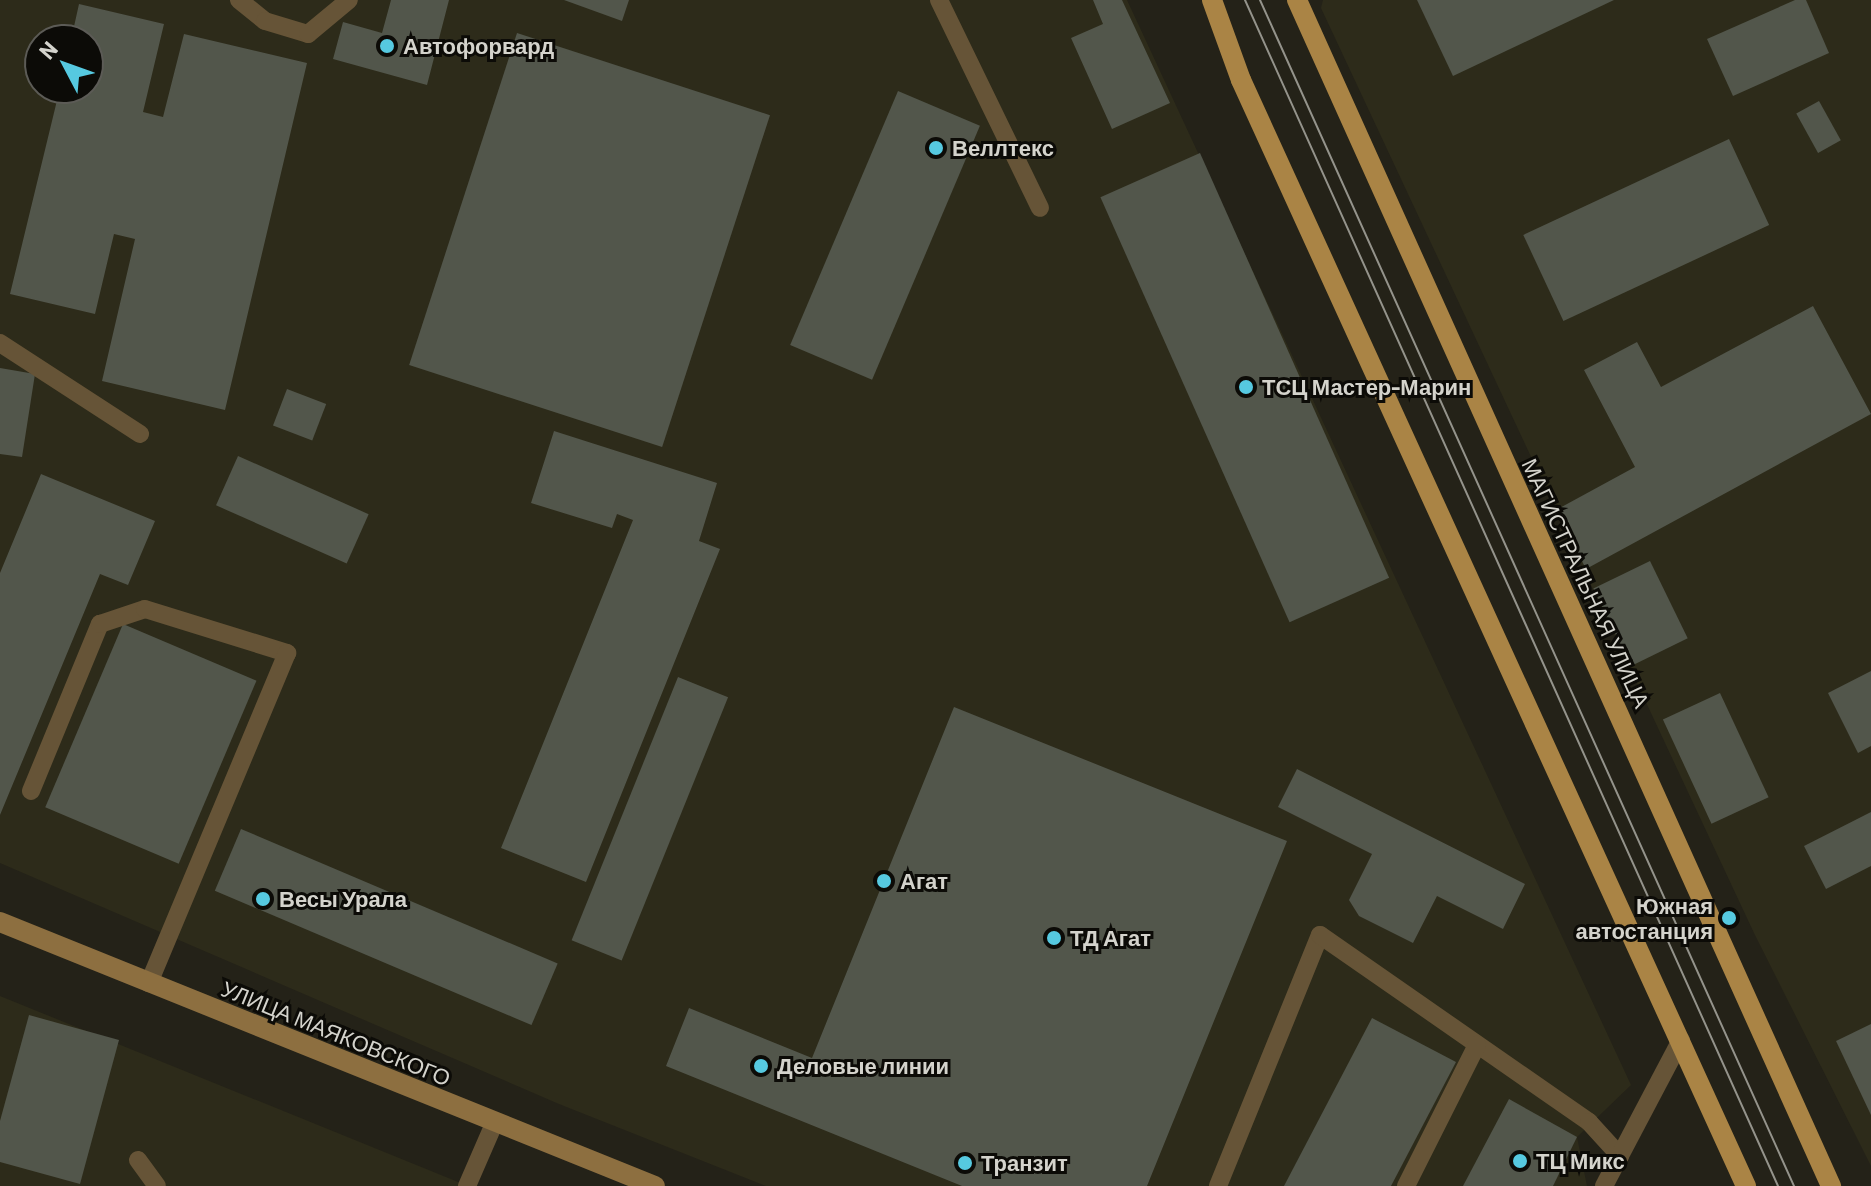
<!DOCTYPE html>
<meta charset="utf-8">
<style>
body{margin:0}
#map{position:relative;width:1871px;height:1186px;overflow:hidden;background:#242218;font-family:Barlow,sans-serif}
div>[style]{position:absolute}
.built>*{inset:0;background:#2d2b1a}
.building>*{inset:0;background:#52564b;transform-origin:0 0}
.lane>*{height:18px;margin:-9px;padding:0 9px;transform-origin:9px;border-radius:9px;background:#665437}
.secondary>*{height:20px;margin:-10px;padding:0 10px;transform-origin:10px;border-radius:10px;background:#8d6f40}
.primary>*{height:20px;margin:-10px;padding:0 10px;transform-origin:10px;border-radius:10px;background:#aa8445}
.tram>*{height:2px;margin:-1px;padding:0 1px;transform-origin:1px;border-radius:1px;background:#94938b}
.dots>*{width:22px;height:22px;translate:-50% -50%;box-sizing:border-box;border:4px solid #0c0b07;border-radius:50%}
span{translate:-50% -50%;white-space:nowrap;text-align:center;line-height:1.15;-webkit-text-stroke:6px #0c0b07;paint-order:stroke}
.poi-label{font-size:22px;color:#d4d3cc;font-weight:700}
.left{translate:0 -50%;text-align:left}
.right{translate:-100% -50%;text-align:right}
.street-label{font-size:22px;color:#d4d3cc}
.north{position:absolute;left:24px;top:24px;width:80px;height:80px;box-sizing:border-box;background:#0c0b07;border:2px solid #5c5b56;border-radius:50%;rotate:311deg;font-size:22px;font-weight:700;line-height:32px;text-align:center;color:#d4d3cc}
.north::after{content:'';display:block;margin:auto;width:28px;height:36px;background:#56c9e0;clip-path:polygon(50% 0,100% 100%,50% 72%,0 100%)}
</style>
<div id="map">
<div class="built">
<i style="clip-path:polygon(evenodd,0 0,1127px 0,1631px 1085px,1577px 1137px,1587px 1186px,766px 1186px,559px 1104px,0 863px,0 0,40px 40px,88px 40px,88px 88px,40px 88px,40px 40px)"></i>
<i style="clip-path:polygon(1323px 0,1871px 0,1871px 1166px,1754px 933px,1321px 8px)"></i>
<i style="clip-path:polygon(0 996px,468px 1186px,0 1186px)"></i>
</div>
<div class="building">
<i style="clip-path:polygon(391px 0,449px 0,427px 85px,333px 59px,343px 22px,382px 33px)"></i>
<i style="clip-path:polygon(564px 0,629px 0,622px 21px)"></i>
<i style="clip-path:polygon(1093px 0,1122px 0,1170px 103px,1112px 129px,1071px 38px,1103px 24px)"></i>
<i style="clip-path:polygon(1417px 0,1614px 0,1453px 76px)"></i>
<i style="clip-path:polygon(1795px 0,1806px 0,1829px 53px,1733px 96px,1707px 39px)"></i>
<i style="clip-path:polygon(79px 4px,164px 24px,143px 112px,163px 117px,184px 34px,307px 63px,225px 410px,102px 381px,135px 239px,114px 234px,95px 314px,10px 294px,60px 88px,88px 88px,88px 40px,71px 40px)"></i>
<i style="left:517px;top:33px;width:266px;height:349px;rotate:18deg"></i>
<i style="left:898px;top:91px;width:89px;height:276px;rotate:23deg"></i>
<i style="left:1819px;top:101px;width:45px;height:26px;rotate:61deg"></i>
<i style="left:1729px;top:139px;width:95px;height:227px;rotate:65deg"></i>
<i style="left:1200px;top:153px;width:465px;height:109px;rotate:66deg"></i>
<i style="clip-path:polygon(1813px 306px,1871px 414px,1586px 569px,1556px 510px,1635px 467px,1584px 370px,1637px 342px,1661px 387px)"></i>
<i style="clip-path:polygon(0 368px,35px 374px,22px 457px,0 454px)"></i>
<i style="left:287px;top:389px;width:42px;height:39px;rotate:21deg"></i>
<i style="clip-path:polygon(554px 431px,717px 483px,699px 541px,720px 549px,586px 882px,501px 848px,633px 520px,617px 514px,612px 528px,531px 503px)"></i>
<i style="left:238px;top:456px;width:143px;height:54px;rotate:24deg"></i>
<i style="clip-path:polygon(41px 474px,155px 521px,128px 585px,100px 574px,0 815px,0 573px)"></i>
<i style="left:1650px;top:561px;width:86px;height:63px;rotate:64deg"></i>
<i style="left:123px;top:624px;width:145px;height:199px;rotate:23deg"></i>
<i style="clip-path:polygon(1871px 671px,1871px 746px,1858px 753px,1828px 693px)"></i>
<i style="left:678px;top:677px;width:54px;height:284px;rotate:22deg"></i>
<i style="left:1720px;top:693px;width:115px;height:63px;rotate:65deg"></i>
<i style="clip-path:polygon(954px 707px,1287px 841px,1147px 1186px,962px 1186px,666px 1066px,689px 1008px,812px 1058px)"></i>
<i style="clip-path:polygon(1297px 769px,1525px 884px,1503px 929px,1437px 896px,1413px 943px,1359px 916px,1349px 900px,1372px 854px,1278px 807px)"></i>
<i style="clip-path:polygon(1871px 812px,1871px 866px,1826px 889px,1804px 846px)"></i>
<i style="left:241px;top:829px;width:344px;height:67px;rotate:23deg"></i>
<i style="clip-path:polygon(29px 1015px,119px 1040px,80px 1184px,0 1162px,0 1121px)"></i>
<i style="clip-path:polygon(1372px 1018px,1456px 1062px,1391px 1186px,1284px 1186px)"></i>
<i style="clip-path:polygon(1871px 1024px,1871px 1115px,1836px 1041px)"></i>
<i style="clip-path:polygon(1509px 1099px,1577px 1137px,1553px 1186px,1463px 1186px)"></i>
</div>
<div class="lane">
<i style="left:239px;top:0;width:33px;rotate:39deg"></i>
<i style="left:265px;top:21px;width:45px;rotate:16.8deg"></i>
<i style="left:308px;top:34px;width:53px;rotate:-39.7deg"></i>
<i style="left:939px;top:0;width:231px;rotate:64.1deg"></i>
<i style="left:0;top:343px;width:167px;rotate:33deg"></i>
<i style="left:31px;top:791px;width:181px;rotate:-67.6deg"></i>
<i style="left:100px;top:624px;width:47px;rotate:-18.4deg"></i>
<i style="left:145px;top:609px;width:149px;rotate:17.2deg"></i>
<i style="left:287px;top:653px;width:358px;rotate:112.7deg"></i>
<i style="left:138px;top:1160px;width:32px;rotate:54deg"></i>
<i style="left:467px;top:1186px;width:68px;rotate:-66.5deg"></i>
<i style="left:1218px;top:1186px;width:271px;rotate:-67.9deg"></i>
<i style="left:1320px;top:935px;width:328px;rotate:34.8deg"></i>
<i style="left:1589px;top:1122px;width:46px;rotate:47.6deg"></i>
<i style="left:1406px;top:1186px;width:158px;rotate:-63.3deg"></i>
<i style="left:1604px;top:1186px;width:165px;rotate:-62.2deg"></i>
</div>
<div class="secondary">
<i style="left:0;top:922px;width:706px;rotate:21.95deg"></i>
</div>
<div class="primary">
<i style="left:1212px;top:0;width:85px;rotate:70.1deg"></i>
<i style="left:1241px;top:80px;width:1216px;rotate:65.46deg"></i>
<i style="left:1297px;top:0;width:1301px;rotate:65.76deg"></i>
</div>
<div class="tram">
<i style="left:1245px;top:0;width:1300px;rotate:65.8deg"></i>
<i style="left:1260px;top:0;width:1301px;rotate:65.76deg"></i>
</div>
<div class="dots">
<i style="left:387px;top:46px;background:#56c9e0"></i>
<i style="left:936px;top:148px;background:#56c9e0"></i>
<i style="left:1246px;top:387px;background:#56c9e0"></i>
<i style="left:884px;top:881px;background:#56c9e0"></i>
<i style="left:263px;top:899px;background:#56c9e0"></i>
<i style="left:1729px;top:918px;background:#56c9e0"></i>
<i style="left:1054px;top:938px;background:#56c9e0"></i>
<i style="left:761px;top:1066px;background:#56c9e0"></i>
<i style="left:1520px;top:1161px;background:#56c9e0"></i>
<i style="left:965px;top:1163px;background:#56c9e0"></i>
</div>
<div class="poi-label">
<span class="left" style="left:403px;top:46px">Автофорвард</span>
<span class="left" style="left:952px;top:148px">Веллтекс</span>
<span class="left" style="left:1262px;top:387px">ТСЦ Мастер-Марин</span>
<span class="left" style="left:900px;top:881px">Агат</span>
<span class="left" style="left:279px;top:899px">Весы Урала</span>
<span class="right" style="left:1713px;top:918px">Южная<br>автостанция</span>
<span class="left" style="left:1070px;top:938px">ТД Агат</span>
<span class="left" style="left:777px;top:1066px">Деловые линии</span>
<span class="left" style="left:1536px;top:1161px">ТЦ Микс</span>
<span class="left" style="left:981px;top:1163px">Транзит</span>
</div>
<div class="street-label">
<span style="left:1586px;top:583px;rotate:65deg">МАГИСТРАЛЬНАЯ УЛИЦА</span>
<span style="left:336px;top:1033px;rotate:22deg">УЛИЦА МАЯКОВСКОГО</span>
</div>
<div class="north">N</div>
</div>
